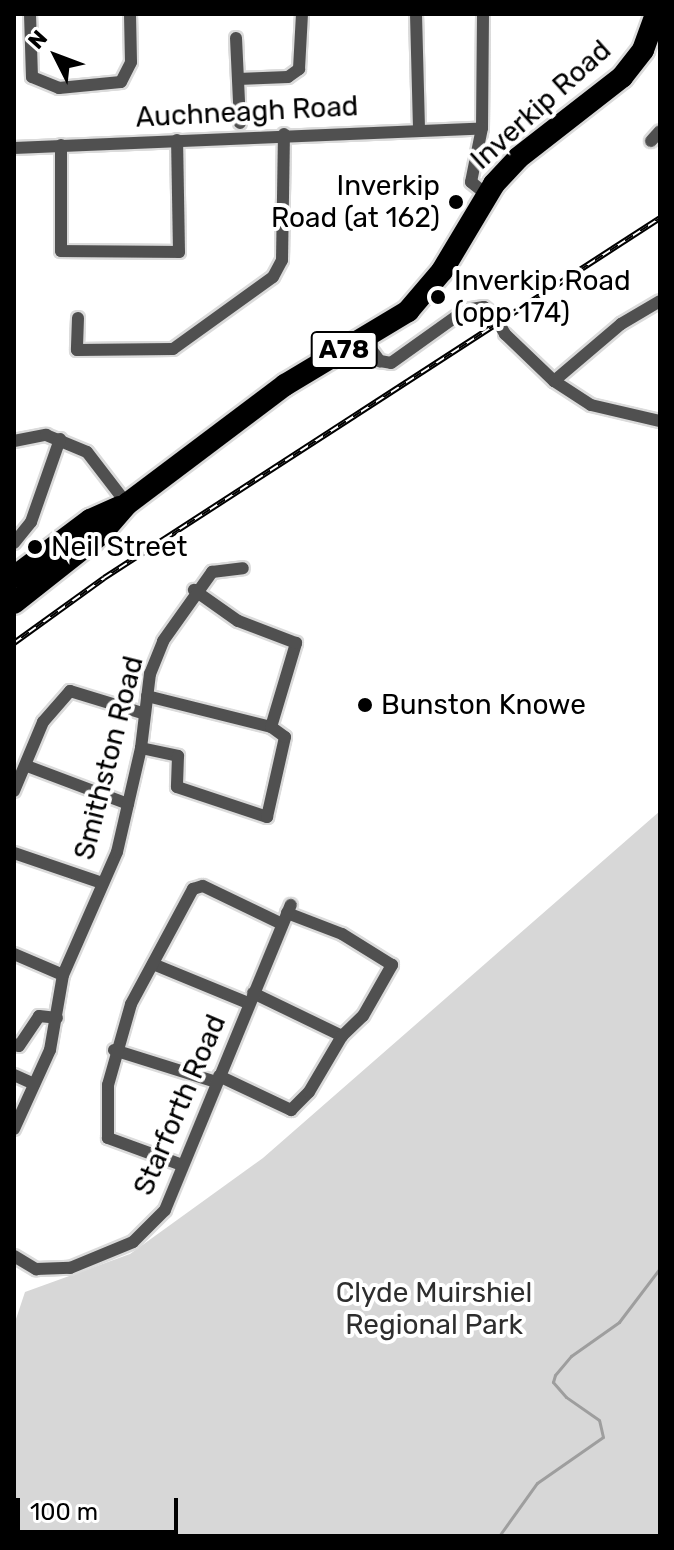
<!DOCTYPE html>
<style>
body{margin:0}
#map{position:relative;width:674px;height:1550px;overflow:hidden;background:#fff;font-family:Rubik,sans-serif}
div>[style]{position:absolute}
.green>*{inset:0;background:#d7d7d7}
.stream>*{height:3px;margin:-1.5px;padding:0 1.5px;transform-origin:1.5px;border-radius:1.5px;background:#9e9e9e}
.roads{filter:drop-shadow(2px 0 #dbdbdb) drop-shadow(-2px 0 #dbdbdb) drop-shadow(0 2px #dbdbdb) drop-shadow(0 -2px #dbdbdb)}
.street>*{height:12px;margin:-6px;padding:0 6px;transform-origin:6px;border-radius:6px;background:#505050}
.highway>*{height:22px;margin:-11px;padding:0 11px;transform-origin:11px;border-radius:11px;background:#000}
.rail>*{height:6px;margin-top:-3px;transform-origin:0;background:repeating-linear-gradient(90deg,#fff 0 9px,#000 0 18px);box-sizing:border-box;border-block:2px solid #000}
.street-bridge>*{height:12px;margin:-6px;padding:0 6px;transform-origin:6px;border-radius:6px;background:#505050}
.dots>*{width:22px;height:22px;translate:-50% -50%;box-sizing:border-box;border:4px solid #fff;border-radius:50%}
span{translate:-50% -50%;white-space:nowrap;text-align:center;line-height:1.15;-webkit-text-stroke:8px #fff;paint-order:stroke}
.shield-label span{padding:2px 6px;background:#fff;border:2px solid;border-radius:6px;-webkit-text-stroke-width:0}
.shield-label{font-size:26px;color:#000;font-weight:700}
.street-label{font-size:28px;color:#000}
.poi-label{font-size:28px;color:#000}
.right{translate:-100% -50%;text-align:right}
.left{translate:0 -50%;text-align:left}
.park-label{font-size:28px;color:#2e2e2e}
.frame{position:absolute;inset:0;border:16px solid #000;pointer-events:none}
.north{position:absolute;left:16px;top:16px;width:80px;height:80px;-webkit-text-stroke:6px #fff;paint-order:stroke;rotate:312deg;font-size:22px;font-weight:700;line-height:32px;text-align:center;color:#000}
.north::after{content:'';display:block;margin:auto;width:28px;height:36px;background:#000;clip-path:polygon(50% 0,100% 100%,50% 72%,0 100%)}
.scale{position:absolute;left:16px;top:1498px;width:162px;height:36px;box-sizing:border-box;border:4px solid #000;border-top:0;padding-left:10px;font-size:24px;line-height:28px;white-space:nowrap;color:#000;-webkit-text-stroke:6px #fff;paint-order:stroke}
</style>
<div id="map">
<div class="green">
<i style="clip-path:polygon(660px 811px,660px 1536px,14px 1536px,14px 1325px,25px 1292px,130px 1254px,263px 1158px)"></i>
</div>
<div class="stream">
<i style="left:499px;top:1536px;width:65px;rotate:-54.4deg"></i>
<i style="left:537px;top:1483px;width:80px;rotate:-34.9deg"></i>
<i style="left:603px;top:1437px;width:17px;rotate:-103deg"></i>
<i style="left:599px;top:1420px;width:40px;rotate:-145.1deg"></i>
<i style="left:566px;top:1397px;width:20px;rotate:-131deg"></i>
<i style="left:553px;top:1382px;width:7px;rotate:-74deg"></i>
<i style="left:555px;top:1375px;width:25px;rotate:-50deg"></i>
<i style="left:571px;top:1356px;width:59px;rotate:-35.3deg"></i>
<i style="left:619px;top:1322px;width:68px;rotate:-52.8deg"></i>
</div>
<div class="roads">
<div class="street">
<i style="left:30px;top:14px;width:63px;rotate:88.2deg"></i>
<i style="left:32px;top:77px;width:29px;rotate:22deg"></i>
<i style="left:59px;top:88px;width:62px;rotate:-5.5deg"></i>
<i style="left:121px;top:82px;width:22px;rotate:-63deg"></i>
<i style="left:131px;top:62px;width:48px;rotate:-91.2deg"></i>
<i style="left:416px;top:14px;width:113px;rotate:88.5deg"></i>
<i style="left:483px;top:14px;width:114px;rotate:90.5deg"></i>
<i style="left:482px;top:128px;width:55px;rotate:101.5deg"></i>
<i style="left:471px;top:182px;width:19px;rotate:39deg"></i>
<i style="left:236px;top:38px;width:85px;rotate:87.3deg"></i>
<i style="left:238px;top:79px;width:50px;rotate:-2.3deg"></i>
<i style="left:288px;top:77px;width:14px;rotate:-36deg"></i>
<i style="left:299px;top:69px;width:55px;rotate:-86.9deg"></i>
<i style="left:651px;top:141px;width:13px;rotate:-48deg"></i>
<i style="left:61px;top:145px;width:106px;rotate:90deg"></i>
<i style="left:61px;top:251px;width:118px;rotate:0.5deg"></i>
<i style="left:179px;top:252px;width:112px;rotate:-91deg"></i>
<i style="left:14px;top:148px;width:468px;rotate:-2.4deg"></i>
<i style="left:78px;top:318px;width:32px;rotate:92deg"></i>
<i style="left:77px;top:350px;width:96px;rotate:-0.6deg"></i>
<i style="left:173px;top:349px;width:123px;rotate:-35.8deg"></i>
<i style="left:273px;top:277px;width:19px;rotate:-62deg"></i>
<i style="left:282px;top:260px;width:126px;rotate:-89.1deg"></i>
<i style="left:505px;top:334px;width:68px;rotate:43.8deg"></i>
<i style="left:554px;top:381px;width:44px;rotate:33deg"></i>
<i style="left:591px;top:405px;width:71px;rotate:13.1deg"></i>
<i style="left:363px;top:338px;width:29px;rotate:54deg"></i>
<i style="left:380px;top:361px;width:11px;rotate:10deg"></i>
<i style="left:391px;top:363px;width:91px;rotate:-35.6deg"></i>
<i style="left:465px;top:310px;width:19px;rotate:-9deg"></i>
<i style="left:484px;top:307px;width:14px;rotate:39deg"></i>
<i style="left:554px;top:381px;width:88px;rotate:-40.4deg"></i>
<i style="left:621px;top:324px;width:45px;rotate:-30.5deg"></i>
<i style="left:14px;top:441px;width:33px;rotate:-11deg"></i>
<i style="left:46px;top:435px;width:44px;rotate:22.5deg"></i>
<i style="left:87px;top:452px;width:66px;rotate:52.4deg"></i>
<i style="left:14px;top:543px;width:27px;rotate:-51deg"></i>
<i style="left:31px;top:522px;width:88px;rotate:-70.7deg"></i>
<i style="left:147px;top:696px;width:128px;rotate:14deg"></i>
<i style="left:141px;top:748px;width:38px;rotate:12deg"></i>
<i style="left:178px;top:756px;width:31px;rotate:92deg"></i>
<i style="left:177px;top:787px;width:95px;rotate:18.4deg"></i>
<i style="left:267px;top:817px;width:82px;rotate:-77.3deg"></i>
<i style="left:285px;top:737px;width:17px;rotate:-144deg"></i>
<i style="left:271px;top:727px;width:88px;rotate:-73.4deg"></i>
<i style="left:296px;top:643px;width:62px;rotate:-159.2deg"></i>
<i style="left:238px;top:621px;width:54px;rotate:-144.8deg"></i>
<i style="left:27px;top:766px;width:108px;rotate:20.6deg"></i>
<i style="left:14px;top:791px;width:75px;rotate:-67.2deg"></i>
<i style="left:43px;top:722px;width:41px;rotate:-48.9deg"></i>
<i style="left:70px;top:691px;width:78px;rotate:17deg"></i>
<i style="left:14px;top:853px;width:93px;rotate:18.8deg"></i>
<i style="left:14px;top:954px;width:53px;rotate:23.2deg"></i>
<i style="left:153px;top:964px;width:103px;rotate:22.3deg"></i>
<i style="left:253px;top:993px;width:99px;rotate:25.8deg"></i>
<i style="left:14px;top:1044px;width:5px;rotate:22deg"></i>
<i style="left:19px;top:1046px;width:36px;rotate:-56deg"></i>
<i style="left:39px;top:1016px;width:18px;rotate:6deg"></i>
<i style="left:114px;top:1050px;width:107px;rotate:17.4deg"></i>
<i style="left:14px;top:1075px;width:22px;rotate:24deg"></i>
<i style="left:219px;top:1076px;width:80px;rotate:25.3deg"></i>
<i style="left:291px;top:1110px;width:25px;rotate:-45deg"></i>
<i style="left:309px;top:1092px;width:65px;rotate:-59.5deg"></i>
<i style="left:342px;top:1036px;width:29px;rotate:-44deg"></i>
<i style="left:363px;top:1016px;width:59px;rotate:-60.4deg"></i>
<i style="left:392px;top:965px;width:59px;rotate:-148.2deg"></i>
<i style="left:342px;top:934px;width:59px;rotate:-159.1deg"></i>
<i style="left:14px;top:1129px;width:87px;rotate:-65.5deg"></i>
<i style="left:50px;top:1050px;width:76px;rotate:-80.2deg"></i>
<i style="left:63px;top:975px;width:134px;rotate:-66.3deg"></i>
<i style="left:117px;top:852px;width:107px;rotate:-77deg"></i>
<i style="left:141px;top:748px;width:75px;rotate:-83.1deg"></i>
<i style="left:150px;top:674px;width:35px;rotate:-68deg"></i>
<i style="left:163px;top:641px;width:85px;rotate:-54.6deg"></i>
<i style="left:212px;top:572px;width:31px;rotate:-7deg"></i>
<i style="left:182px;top:1165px;width:79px;rotate:-160deg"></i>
<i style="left:108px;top:1138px;width:53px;rotate:-90deg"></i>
<i style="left:108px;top:1085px;width:84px;rotate:-74.1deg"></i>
<i style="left:131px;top:1004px;width:131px;rotate:-61.7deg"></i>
<i style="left:193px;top:889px;width:10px;rotate:-17deg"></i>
<i style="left:203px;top:886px;width:88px;rotate:25.7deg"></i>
<i style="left:14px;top:1256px;width:26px;rotate:31deg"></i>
<i style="left:36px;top:1269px;width:34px;rotate:-2deg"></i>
<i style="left:70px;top:1268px;width:68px;rotate:-22.4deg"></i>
<i style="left:133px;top:1242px;width:45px;rotate:-45deg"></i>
<i style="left:165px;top:1210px;width:330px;rotate:-67.6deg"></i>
</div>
<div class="highway">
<i style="left:14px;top:577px;width:95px;rotate:-36.9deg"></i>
<i style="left:90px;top:520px;width:32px;rotate:-24deg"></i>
<i style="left:14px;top:603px;width:111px;rotate:-38.4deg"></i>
<i style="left:101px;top:534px;width:40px;rotate:-49deg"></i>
<i style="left:127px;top:504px;width:198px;rotate:-37deg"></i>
<i style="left:285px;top:385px;width:144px;rotate:-31deg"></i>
<i style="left:408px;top:311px;width:52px;rotate:-49.6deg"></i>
<i style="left:442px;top:271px;width:101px;rotate:-59.1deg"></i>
<i style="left:494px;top:184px;width:35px;rotate:-47deg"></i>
<i style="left:518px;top:158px;width:132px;rotate:-37.9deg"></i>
<i style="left:622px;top:77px;width:34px;rotate:-52deg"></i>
<i style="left:643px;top:50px;width:38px;rotate:-70deg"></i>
</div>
</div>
<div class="rail">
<i style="left:14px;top:643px;width:111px;rotate:-35.8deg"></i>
<i style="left:104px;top:578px;width:662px;rotate:-32.92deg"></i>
</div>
<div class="street-bridge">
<i style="left:495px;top:316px;width:21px;rotate:61deg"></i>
</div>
<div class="dots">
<i style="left:456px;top:202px;background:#000"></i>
<i style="left:438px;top:297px;background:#000"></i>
<i style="left:35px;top:547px;background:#000"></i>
<i style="left:365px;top:705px;background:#000"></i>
</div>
<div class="shield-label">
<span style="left:344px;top:350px">A78</span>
</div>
<div class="street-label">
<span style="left:541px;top:105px;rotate:-42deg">Inverkip Road</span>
<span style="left:247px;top:112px;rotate:-3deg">Auchneagh Road</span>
<span style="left:109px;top:758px;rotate:-76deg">Smithston Road</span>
<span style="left:180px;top:1105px;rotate:-67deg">Starforth Road</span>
</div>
<div class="poi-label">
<span class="right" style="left:440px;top:202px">Inverkip<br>Road (at 162)</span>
<span class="left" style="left:454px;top:297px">Inverkip Road<br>(opp 174)</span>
<span class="left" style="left:51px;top:547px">Neil Street</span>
<span class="left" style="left:381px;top:705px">Bunston Knowe</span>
</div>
<div class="park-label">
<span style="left:434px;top:1309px">Clyde Muirshiel<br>Regional Park</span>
</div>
<div class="frame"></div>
<div class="north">N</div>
<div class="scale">100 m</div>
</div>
